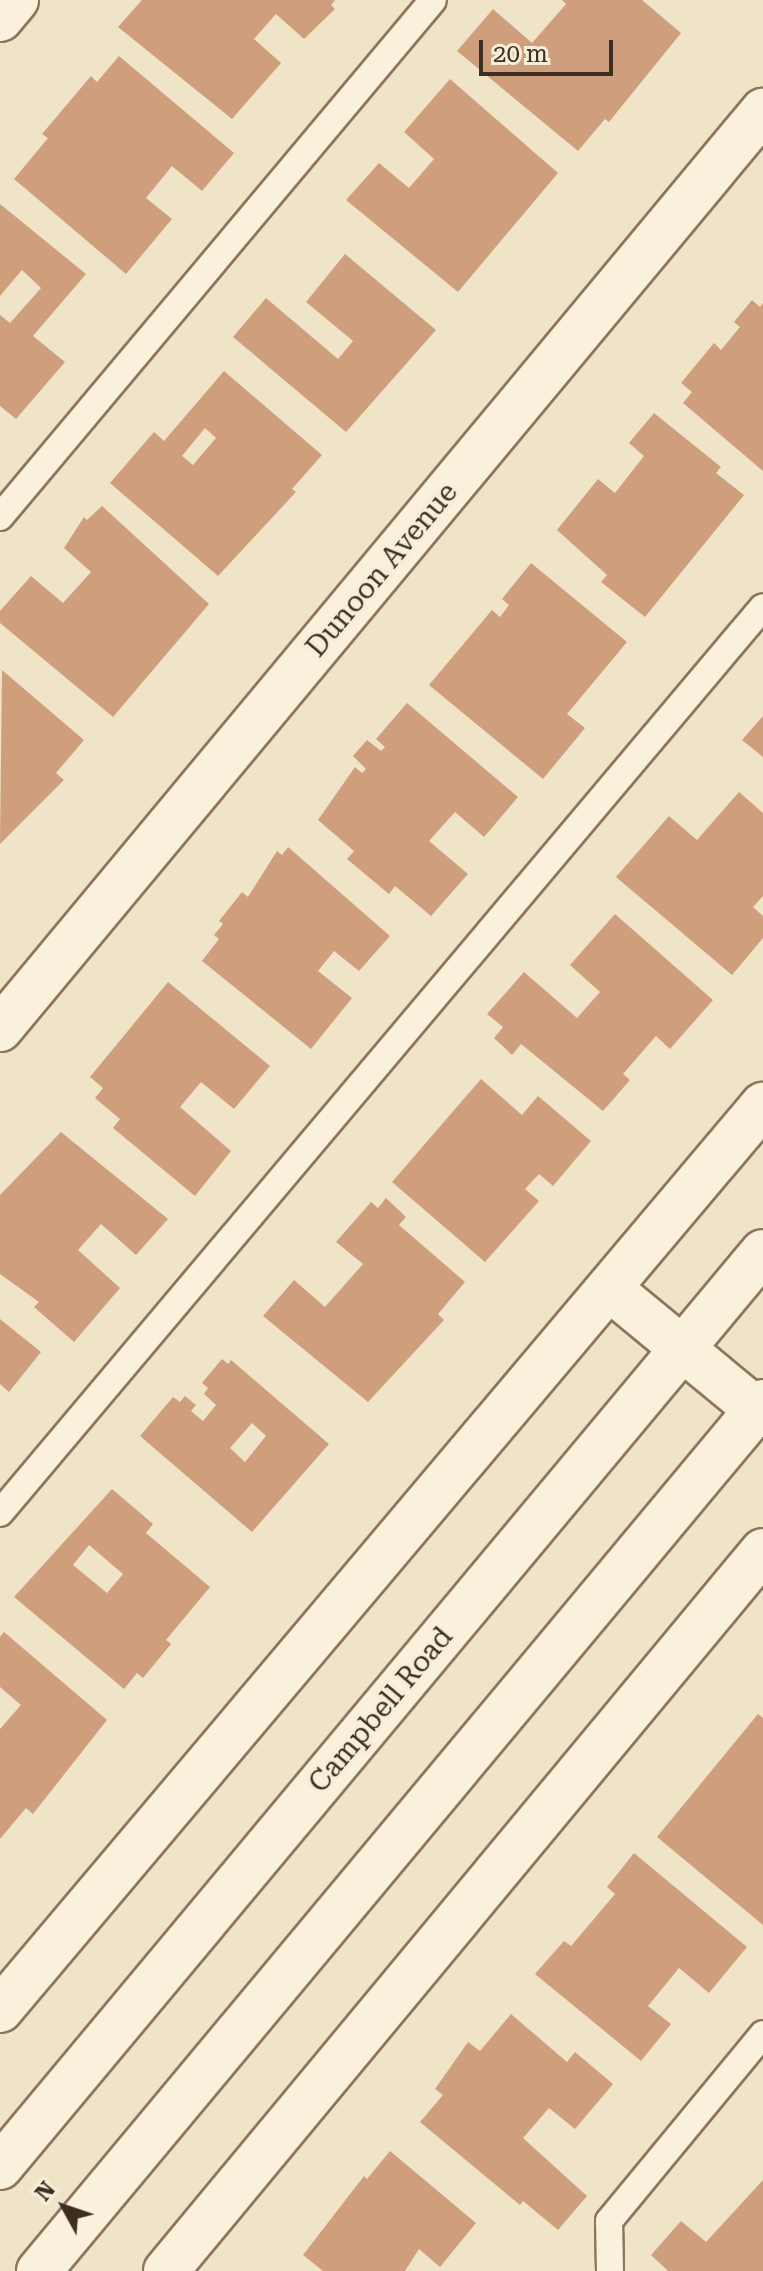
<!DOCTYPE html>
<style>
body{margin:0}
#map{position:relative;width:763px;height:2271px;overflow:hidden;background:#f0e4c8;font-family:"Roboto Serif",serif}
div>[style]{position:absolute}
.building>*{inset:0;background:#cf9f7d}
.roads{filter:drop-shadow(2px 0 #8d765c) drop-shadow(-2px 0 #8d765c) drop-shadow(0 2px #8d765c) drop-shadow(0 -2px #8d765c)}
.service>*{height:26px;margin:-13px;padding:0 13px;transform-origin:13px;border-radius:13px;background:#faf1dc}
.minor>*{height:44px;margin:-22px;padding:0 22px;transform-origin:22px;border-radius:22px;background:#faf1dc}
.secondary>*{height:44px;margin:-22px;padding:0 22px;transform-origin:22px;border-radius:22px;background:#faf1dc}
span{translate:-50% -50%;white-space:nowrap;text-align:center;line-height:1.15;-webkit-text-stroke:7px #f7eed8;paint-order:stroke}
.street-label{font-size:28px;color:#3d2e20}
.north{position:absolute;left:24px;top:2167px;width:80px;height:80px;-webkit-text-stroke:6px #f7eed8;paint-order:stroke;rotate:310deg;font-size:22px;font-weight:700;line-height:32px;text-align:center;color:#3d2e20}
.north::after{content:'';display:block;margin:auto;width:28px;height:36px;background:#3d2e20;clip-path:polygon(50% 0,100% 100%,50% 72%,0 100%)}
.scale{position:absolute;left:479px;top:40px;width:134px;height:36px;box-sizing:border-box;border:4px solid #3d2e20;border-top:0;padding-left:10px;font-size:24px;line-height:28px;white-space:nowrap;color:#3d2e20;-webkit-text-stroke:6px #f7eed8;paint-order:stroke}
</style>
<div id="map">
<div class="building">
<i style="clip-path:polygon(142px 0,335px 0,331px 5px,335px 9px,304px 39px,276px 14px,254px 39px,281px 63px,232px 119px,118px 27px)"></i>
<i style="clip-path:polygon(562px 0,642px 0,681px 33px,609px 122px,605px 119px,578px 151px,457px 51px,493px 9px,532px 43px,566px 4px)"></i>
<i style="clip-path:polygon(119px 56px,234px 153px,202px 191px,172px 166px,146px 198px,172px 219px,126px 274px,14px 179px,48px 138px,42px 134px,91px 76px,97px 82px)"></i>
<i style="clip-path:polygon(450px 79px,558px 173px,458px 292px,346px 200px,379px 163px,409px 188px,434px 159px,404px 132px)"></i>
<i style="clip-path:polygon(0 204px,86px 274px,33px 336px,65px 362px,16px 419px,0 406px,0 315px,10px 323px,41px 288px,22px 270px,0 296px)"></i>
<i style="clip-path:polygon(345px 254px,436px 330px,346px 432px,233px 337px,266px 298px,338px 359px,353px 341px,306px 302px)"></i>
<i style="clip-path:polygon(752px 300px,760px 307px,763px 303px,763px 471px,683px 403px,692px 392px,681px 383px,714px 343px,721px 350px,740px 327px,734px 322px)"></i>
<i style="clip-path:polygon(evenodd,224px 371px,322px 455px,292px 489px,296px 492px,218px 576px,110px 483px,154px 432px,164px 441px,224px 371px,205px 428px,216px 438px,193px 465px,182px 456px,205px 428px)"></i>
<i style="clip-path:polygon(654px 413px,721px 467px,716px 473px,744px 495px,645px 617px,601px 582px,607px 575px,557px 530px,598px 479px,615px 493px,644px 456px,629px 443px)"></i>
<i style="clip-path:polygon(102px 506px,209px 604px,113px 717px,0 623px,0 611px,31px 576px,63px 603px,91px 572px,64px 548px,84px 517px,87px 520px)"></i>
<i style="clip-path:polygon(531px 563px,627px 642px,567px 714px,585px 728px,543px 779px,429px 685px,492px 610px,500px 617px,509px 605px,502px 599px)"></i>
<i style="clip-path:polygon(2px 670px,84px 740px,56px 773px,64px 780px,0 844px)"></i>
<i style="clip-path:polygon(407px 703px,518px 797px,484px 837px,455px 812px,429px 841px,468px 874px,431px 916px,395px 886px,389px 894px,347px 859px,354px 851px,318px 820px,355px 767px,362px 773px,366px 769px,353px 756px,367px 740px,381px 751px,385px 747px,376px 739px)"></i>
<i style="clip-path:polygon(763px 716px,763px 757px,742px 740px)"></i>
<i style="clip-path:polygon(739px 792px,763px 813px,763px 896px,753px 907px,763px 916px,763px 938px,732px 975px,616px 877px,669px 816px,697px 840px)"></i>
<i style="clip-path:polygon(288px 847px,390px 936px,359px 971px,334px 951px,318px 971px,352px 998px,311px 1049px,202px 961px,219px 939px,214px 935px,223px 924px,219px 921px,242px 892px,248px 897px,277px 851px,282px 855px)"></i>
<i style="clip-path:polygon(615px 914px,713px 1000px,670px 1049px,656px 1036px,623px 1074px,630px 1080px,603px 1111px,521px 1044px,512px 1055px,494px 1038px,503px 1027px,487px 1014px,524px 972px,577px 1018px,600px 992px,570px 965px)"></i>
<i style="clip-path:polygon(168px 982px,270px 1066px,234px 1109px,201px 1082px,180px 1107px,231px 1151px,195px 1196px,113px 1128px,120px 1119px,95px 1098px,103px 1088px,90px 1077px)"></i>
<i style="clip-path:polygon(481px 1079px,522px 1115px,538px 1096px,591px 1141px,553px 1186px,539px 1174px,525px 1189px,539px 1201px,485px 1262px,392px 1182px)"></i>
<i style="clip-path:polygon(61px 1132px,168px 1219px,136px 1255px,101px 1224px,78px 1250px,120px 1288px,74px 1342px,34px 1307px,39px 1302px,0 1274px,0 1195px)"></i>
<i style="clip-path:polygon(386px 1198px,406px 1217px,399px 1225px,465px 1282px,438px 1314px,444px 1320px,368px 1402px,263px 1316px,294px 1280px,325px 1307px,363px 1264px,336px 1242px,371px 1202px,378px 1208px)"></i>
<i style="clip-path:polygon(0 1319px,41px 1352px,9px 1392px,0 1384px)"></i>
<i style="clip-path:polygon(evenodd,222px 1359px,228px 1364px,231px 1360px,329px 1444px,252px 1532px,140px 1436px,173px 1397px,180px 1402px,185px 1396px,196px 1405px,191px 1411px,203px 1421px,216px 1405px,204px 1394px,208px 1388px,202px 1383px,222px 1359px,252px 1423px,266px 1436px,245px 1462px,230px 1448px,252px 1423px)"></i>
<i style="clip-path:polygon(evenodd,112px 1489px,153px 1524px,146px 1533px,210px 1587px,166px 1640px,171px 1644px,143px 1678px,137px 1673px,124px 1689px,14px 1597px,112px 1489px,89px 1545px,123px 1574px,107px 1593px,73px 1565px,89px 1545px)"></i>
<i style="clip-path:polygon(4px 1632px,107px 1720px,33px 1814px,26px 1808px,0 1839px,0 1729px,21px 1705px,0 1687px,0 1637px)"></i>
<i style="clip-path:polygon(758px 1714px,763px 1718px,763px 1925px,657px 1837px)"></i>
<i style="clip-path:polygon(634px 1853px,747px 1947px,709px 1993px,679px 1968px,648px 2006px,671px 2024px,641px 2061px,535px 1974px,564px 1941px,571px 1946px,615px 1894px,607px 1887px)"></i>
<i style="clip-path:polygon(511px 2014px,567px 2062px,575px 2052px,613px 2084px,575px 2129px,549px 2108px,523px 2138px,587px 2196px,558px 2230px,523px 2201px,520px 2205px,420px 2122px,443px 2095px,435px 2089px,468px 2042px,480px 2051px)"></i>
<i style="clip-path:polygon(390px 2151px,476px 2223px,440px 2267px,419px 2249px,405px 2271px,323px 2271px,303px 2255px,364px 2176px,367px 2179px)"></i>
<i style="clip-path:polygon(763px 2180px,763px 2271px,668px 2271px,651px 2255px,681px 2221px,706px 2242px)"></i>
</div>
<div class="roads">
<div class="service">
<i style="left:0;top:517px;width:674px;rotate:-50.05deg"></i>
<i style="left:0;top:1513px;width:1184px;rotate:-49.9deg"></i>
<i style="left:610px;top:2271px;width:50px;rotate:-91.1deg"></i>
<i style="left:609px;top:2221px;width:242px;rotate:-50.5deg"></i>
</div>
<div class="minor">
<i style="left:0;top:19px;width:25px;rotate:-50deg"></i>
<i style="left:0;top:1029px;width:1194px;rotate:-50.27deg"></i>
<i style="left:0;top:2010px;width:1184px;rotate:-49.87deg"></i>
<i style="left:166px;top:2271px;width:935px;rotate:-50.34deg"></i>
</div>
<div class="secondary">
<i style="left:610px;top:1289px;width:198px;rotate:39.5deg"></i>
<i style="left:0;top:2167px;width:1191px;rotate:-50.18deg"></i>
<i style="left:39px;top:2271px;width:1131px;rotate:-50.2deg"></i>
</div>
</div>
<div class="street-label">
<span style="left:382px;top:570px;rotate:-50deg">Dunoon Avenue</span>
<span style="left:381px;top:1710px;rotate:-50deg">Campbell Road</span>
</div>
<div class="north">N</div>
<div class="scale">20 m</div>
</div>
